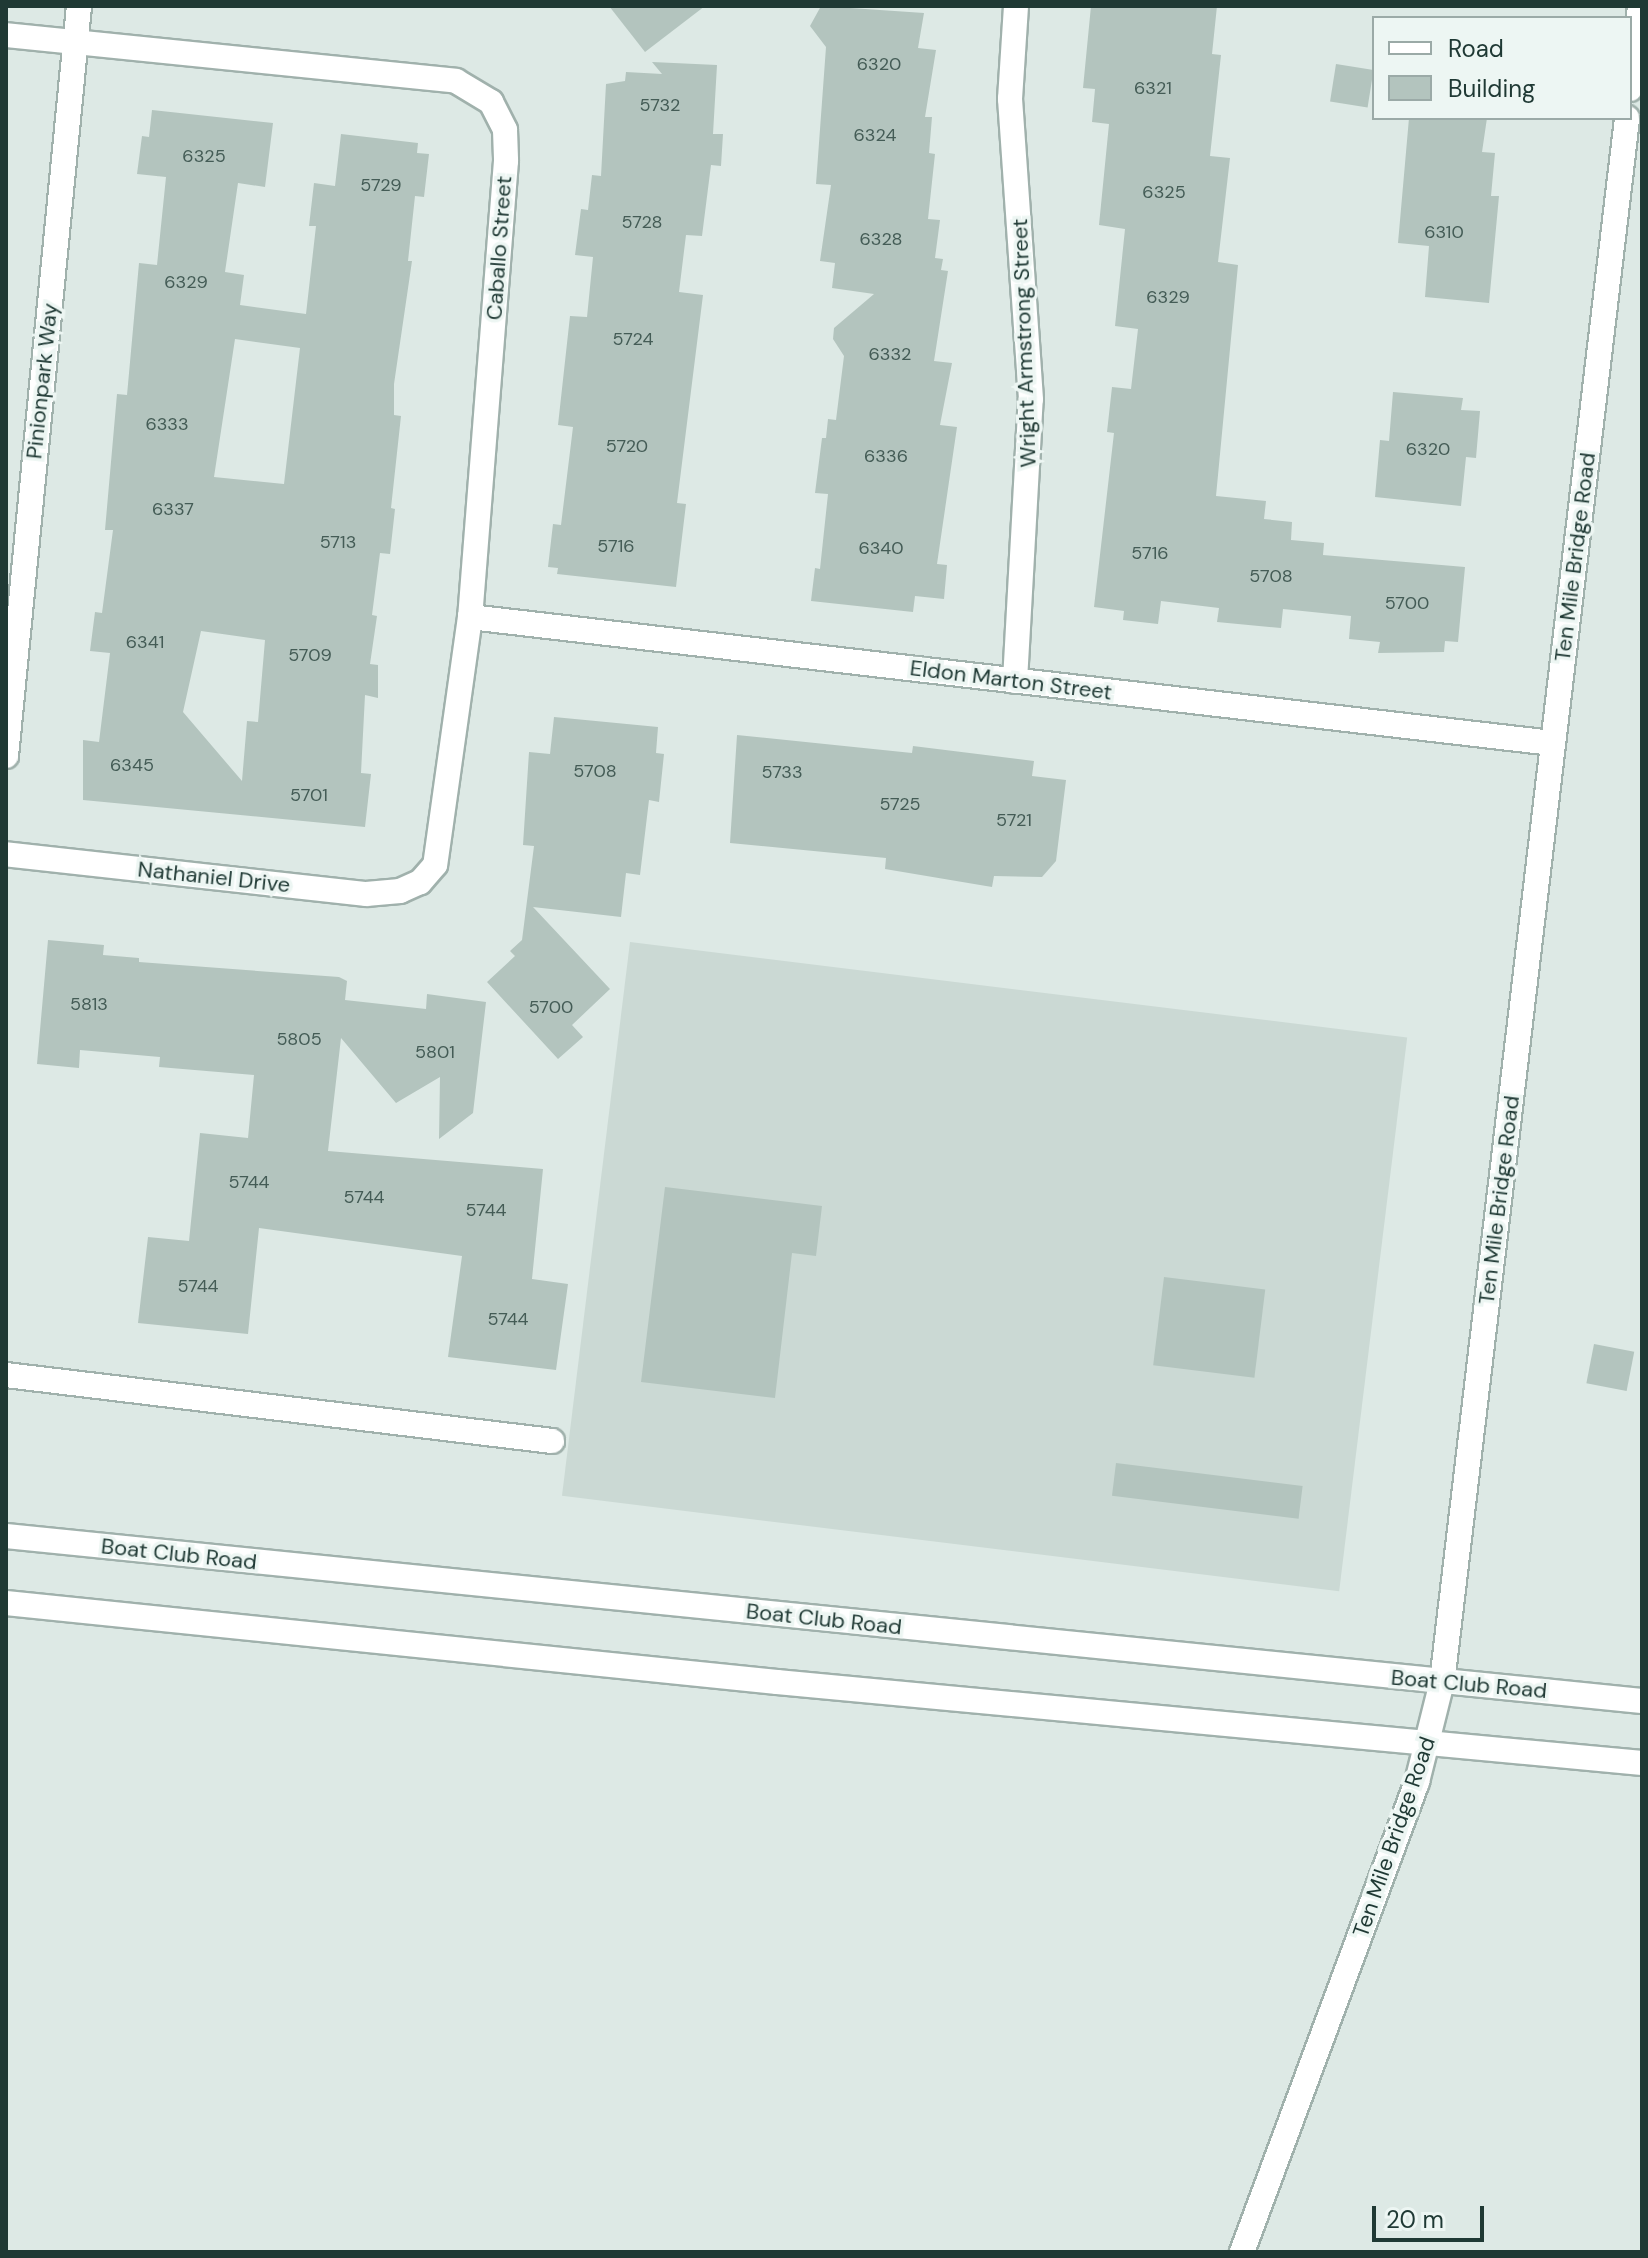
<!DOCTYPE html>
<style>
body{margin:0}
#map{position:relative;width:1648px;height:2258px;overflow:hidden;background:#dde9e5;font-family:"DM Sans",sans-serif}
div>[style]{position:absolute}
.built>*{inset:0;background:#cbd9d4;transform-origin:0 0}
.building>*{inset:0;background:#b3c4be;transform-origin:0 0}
.roads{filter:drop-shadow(2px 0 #a0b1ac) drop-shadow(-2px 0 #a0b1ac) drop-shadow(0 2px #a0b1ac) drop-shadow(0 -2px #a0b1ac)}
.minor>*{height:24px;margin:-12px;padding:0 12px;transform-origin:12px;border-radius:12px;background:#fff}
.tertiary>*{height:24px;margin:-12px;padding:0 12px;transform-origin:12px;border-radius:12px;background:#fff}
.secondary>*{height:24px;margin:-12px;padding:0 12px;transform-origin:12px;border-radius:12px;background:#fff}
span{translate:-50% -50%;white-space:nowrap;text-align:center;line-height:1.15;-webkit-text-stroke:7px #edf6f3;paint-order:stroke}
.number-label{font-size:18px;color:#445c56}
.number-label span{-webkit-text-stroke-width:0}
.street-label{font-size:22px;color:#1f3934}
.frame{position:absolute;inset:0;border:8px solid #1f3934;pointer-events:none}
.legend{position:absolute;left:1372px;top:16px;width:260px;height:104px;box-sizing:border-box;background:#edf6f3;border:2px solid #9baaa7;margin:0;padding:10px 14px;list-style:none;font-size:24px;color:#1f3934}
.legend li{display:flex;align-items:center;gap:16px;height:40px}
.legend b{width:40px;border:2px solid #9baaa7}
.scale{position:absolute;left:1372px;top:2206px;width:112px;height:36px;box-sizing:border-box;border:4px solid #1f3934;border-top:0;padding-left:10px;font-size:24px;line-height:28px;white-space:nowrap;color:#1f3934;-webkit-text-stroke:6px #edf6f3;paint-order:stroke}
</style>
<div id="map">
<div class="built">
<i style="left:630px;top:942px;width:783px;height:558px;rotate:7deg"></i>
</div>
<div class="building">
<i style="clip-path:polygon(609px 6px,705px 6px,645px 52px)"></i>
<i style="clip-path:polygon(821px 6px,924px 13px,918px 48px,936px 50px,925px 117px,932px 117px,929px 153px,935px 154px,928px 219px,940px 220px,935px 258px,943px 259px,941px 270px,948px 271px,934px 361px,952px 363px,940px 425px,957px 427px,937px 564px,947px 565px,944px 599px,915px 596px,913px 612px,811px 601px,815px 568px,820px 569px,828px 494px,815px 493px,822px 438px,826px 438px,828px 419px,836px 420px,844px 356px,833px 339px,834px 328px,874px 294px,832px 288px,835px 263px,820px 261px,831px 185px,816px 184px,826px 47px,810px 26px)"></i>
<i style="clip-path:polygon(1091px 6px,1217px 6px,1212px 54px,1221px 55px,1210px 156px,1230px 158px,1218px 262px,1238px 265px,1216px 496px,1266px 501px,1264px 519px,1292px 522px,1291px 540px,1324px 543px,1323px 555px,1465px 567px,1458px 642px,1445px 641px,1444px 652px,1378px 653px,1380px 642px,1349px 639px,1351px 616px,1283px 609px,1281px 628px,1217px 622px,1219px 608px,1161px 601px,1158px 624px,1123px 620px,1124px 611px,1094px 607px,1114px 433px,1107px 432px,1112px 387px,1131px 389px,1138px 329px,1115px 326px,1125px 229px,1099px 225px,1109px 124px,1092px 122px,1095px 89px,1083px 88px)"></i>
<i style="clip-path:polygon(652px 62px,717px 65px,713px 134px,723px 134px,721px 166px,711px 165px,702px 236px,686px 235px,679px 292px,703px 295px,677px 503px,686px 504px,676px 587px,557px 574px,558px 568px,548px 567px,553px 524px,561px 525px,573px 427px,558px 425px,570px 316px,587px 317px,593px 257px,575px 255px,581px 209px,588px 210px,592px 175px,601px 176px,606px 84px,625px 81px,626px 72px,662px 74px)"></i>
<i style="left:1336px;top:64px;width:38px;height:38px;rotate:9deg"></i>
<i style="clip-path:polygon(evenodd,152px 110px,273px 123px,265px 187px,238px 183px,225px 272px,244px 275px,240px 305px,306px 314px,316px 226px,309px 226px,314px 183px,335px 186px,341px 134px,418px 143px,417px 153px,429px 154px,424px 197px,415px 196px,408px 261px,412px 261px,394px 384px,394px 415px,401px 416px,391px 508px,395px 509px,390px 554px,380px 553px,372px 615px,377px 616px,370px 664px,378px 665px,378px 698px,365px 695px,361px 773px,371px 774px,365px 827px,83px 800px,83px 740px,99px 742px,110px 653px,90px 651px,95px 612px,102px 613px,113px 530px,105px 530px,117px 394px,127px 395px,139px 263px,157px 265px,166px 177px,137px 174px,142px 136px,149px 137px,152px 110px,235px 339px,300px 348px,284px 484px,214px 477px,235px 339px,152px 110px,201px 631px,265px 640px,258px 722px,247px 721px,242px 781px,183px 712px,201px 631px)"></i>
<i style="clip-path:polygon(1409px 118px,1487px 118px,1482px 152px,1495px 153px,1491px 196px,1499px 196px,1489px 303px,1425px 297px,1429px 246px,1398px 243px)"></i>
<i style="clip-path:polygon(1393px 392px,1463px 398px,1461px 410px,1480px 411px,1476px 458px,1466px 457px,1461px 506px,1375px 497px,1380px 440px,1389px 441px)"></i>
<i style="clip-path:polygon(554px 717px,658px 727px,656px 753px,664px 754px,659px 802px,649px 800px,640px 875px,626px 873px,621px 917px,533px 907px,610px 989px,572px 1025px,583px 1037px,558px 1059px,487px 982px,515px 956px,510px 951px,522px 940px,534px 846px,523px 845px,529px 752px,550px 754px)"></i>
<i style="clip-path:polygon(737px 735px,912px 753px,913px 746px,1034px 761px,1032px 776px,1066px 780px,1056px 861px,1042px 877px,994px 876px,992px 887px,885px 869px,886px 858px,730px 843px)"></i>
<i style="clip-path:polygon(48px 940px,104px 945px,103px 955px,139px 958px,139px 962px,339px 977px,347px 981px,345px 1000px,426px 1009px,427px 994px,486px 1002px,473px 1113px,439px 1139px,440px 1077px,396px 1103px,341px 1038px,328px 1151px,543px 1169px,532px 1279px,568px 1284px,556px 1370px,448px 1357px,462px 1256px,259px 1228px,248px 1334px,138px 1323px,148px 1237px,189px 1241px,200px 1133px,248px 1138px,254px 1075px,159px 1067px,160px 1057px,80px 1050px,79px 1068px,37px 1064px)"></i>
<i style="clip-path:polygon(665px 1187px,822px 1206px,816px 1256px,792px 1253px,775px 1398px,641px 1382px)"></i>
<i style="left:1164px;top:1277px;width:102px;height:89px;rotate:7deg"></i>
<i style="left:1594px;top:1344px;width:41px;height:40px;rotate:11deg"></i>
<i style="left:1116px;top:1463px;width:188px;height:33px;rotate:7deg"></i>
</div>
<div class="roads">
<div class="minor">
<i style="left:6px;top:35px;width:452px;rotate:5.8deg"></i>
<i style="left:456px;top:81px;width:41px;rotate:31deg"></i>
<i style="left:491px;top:102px;width:31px;rotate:63deg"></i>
<i style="left:505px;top:130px;width:31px;rotate:88deg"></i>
<i style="left:506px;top:161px;width:457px;rotate:94.5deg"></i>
<i style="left:470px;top:617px;width:250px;rotate:98deg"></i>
<i style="left:435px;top:865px;width:23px;rotate:131deg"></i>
<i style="left:420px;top:882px;width:22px;rotate:156deg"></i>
<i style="left:400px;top:891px;width:34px;rotate:175deg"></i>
<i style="left:366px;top:894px;width:362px;rotate:-173.7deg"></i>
<i style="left:470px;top:617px;width:1090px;rotate:6.64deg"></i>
<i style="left:1015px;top:681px;width:282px;rotate:-86.8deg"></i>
<i style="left:1031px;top:399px;width:301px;rotate:-94deg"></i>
<i style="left:1010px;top:99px;width:93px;rotate:-86.3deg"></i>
<i style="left:6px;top:756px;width:754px;rotate:-84.44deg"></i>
<i style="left:6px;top:1375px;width:550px;rotate:6.89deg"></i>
</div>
<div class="tertiary">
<i style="left:1630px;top:89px;width:84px;rotate:-83.1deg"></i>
<i style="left:1242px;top:2252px;width:502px;rotate:-69.58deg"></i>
<i style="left:1417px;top:1782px;width:103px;rotate:-76deg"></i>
<i style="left:1442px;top:1682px;width:1575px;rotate:-83.25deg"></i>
</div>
<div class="secondary">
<i style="left:6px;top:1536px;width:1644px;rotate:5.76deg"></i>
<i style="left:6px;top:1603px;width:775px;rotate:5.85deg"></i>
<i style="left:777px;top:1682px;width:869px;rotate:5.35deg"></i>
</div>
</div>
<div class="number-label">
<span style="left:879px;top:64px">6320</span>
<span style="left:1153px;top:88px">6321</span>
<span style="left:660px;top:105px">5732</span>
<span style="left:875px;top:135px">6324</span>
<span style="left:204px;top:156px">6325</span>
<span style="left:381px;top:185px">5729</span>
<span style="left:1164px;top:192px">6325</span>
<span style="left:642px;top:222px">5728</span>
<span style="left:1444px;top:232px">6310</span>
<span style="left:881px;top:239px">6328</span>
<span style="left:186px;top:282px">6329</span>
<span style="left:1168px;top:297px">6329</span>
<span style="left:633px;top:339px">5724</span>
<span style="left:890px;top:354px">6332</span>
<span style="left:167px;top:424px">6333</span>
<span style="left:627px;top:446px">5720</span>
<span style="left:1428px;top:449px">6320</span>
<span style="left:886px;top:456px">6336</span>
<span style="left:173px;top:509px">6337</span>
<span style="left:338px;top:542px">5713</span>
<span style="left:616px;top:546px">5716</span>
<span style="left:881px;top:548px">6340</span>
<span style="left:1150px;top:553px">5716</span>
<span style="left:1271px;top:576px">5708</span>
<span style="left:1407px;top:603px">5700</span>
<span style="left:145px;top:642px">6341</span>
<span style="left:310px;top:655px">5709</span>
<span style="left:132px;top:765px">6345</span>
<span style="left:595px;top:771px">5708</span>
<span style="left:782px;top:772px">5733</span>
<span style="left:309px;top:795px">5701</span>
<span style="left:900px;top:804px">5725</span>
<span style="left:1014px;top:820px">5721</span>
<span style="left:89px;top:1004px">5813</span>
<span style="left:551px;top:1007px">5700</span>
<span style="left:299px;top:1039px">5805</span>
<span style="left:435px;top:1052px">5801</span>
<span style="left:249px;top:1182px">5744</span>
<span style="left:364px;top:1197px">5744</span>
<span style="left:486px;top:1210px">5744</span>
<span style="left:198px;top:1286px">5744</span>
<span style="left:508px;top:1319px">5744</span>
</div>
<div class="street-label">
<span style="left:499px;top:248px;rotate:-86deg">Caballo Street</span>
<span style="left:1024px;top:343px;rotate:-92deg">Wright Armstrong Street</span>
<span style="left:42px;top:381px;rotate:-84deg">Pinionpark Way</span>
<span style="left:1575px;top:557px;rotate:-83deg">Ten Mile Bridge Road</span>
<span style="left:1011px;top:680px;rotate:7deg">Eldon Marton Street</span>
<span style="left:214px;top:877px;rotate:6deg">Nathaniel Drive</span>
<span style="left:1499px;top:1200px;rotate:-83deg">Ten Mile Bridge Road</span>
<span style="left:179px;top:1554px;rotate:6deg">Boat Club Road</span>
<span style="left:824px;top:1619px;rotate:6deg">Boat Club Road</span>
<span style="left:1469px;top:1684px;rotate:5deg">Boat Club Road</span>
<span style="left:1394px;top:1837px;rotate:-71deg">Ten Mile Bridge Road</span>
</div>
<div class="frame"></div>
<ul class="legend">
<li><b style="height:10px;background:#fff"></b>Road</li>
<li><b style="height:22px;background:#b3c4be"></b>Building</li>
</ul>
<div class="scale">20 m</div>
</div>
